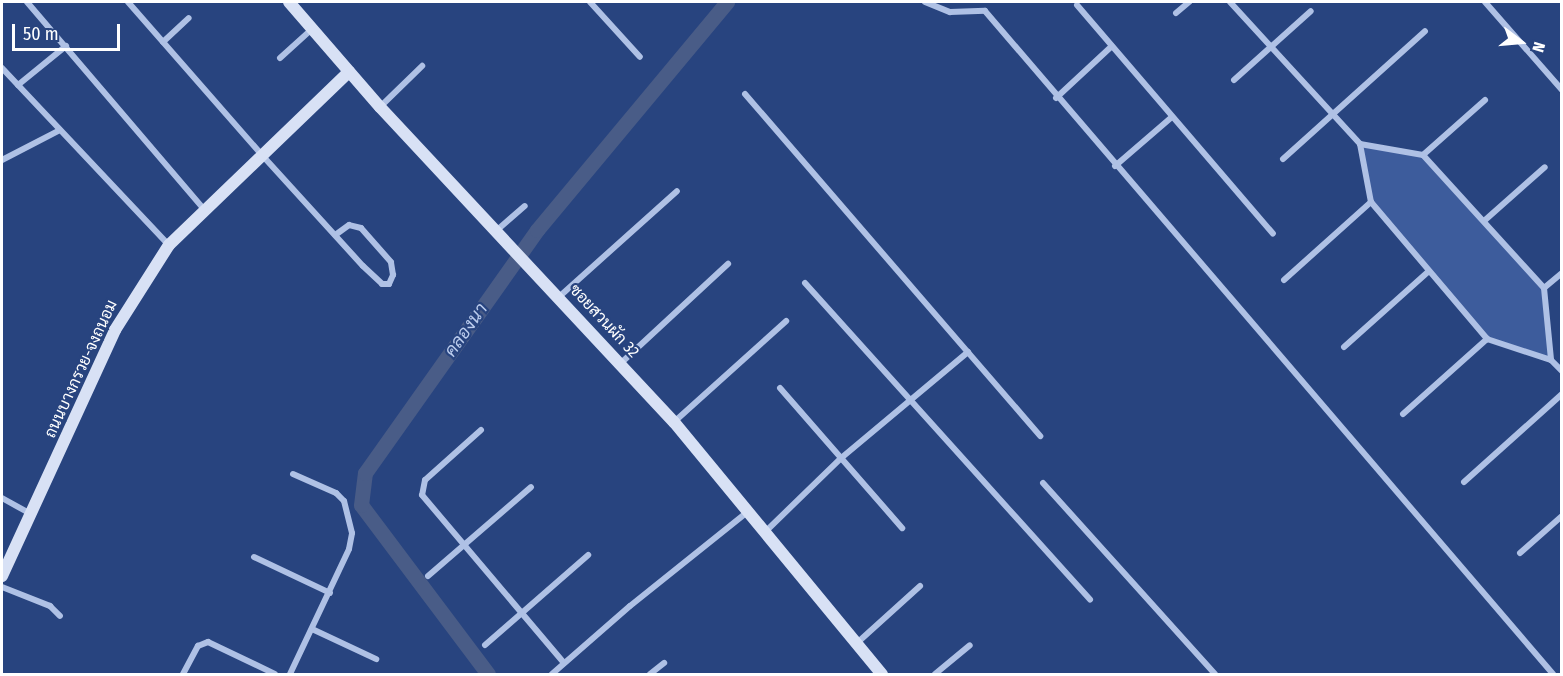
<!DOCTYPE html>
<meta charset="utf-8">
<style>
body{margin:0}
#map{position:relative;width:1563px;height:676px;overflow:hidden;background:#28447f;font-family:"Fira Sans Condensed",Sarabun,sans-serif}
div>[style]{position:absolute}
.green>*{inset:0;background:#3d5c9c}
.canal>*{height:15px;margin:-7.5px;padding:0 7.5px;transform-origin:7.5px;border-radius:7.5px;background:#495c87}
.street>*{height:6px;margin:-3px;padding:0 3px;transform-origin:3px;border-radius:3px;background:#afc1e5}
.secondary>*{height:12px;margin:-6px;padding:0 6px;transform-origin:6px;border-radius:6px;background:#d8e1f5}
span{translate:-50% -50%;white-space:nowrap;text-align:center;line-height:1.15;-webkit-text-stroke:4.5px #28447f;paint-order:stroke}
.street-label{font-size:16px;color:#fff}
.water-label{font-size:18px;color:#bbcced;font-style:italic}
.frame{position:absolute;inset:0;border:3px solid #fff;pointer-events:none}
.north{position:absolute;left:1491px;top:12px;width:60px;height:60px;-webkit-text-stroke:4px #28447f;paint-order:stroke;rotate:106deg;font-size:16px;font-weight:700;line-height:24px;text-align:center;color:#fff}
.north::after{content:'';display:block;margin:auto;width:21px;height:27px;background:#fff;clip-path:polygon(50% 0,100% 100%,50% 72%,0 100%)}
.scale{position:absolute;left:12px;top:24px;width:108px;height:27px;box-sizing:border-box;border:3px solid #fff;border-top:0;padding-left:8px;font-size:18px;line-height:21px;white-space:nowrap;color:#fff;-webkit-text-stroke:4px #28447f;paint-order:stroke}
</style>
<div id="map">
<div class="green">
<i style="clip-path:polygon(1360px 144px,1423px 155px,1544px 288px,1551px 360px,1487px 339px,1371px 202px)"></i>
</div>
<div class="canal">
<i style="left:488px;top:674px;width:211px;rotate:-126.9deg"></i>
<i style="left:361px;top:505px;width:32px;rotate:-83deg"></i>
<i style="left:365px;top:473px;width:298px;rotate:-54.7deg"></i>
<i style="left:537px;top:230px;width:297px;rotate:-50.2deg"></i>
</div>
<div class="street">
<i style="left:27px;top:2px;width:272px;rotate:49.5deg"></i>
<i style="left:128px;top:2px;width:202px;rotate:48.8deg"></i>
<i style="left:261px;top:154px;width:151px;rotate:47.7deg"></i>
<i style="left:363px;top:266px;width:26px;rotate:43deg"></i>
<i style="left:382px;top:284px;width:7px"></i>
<i style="left:389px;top:284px;width:10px;rotate:-66deg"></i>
<i style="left:393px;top:275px;width:13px;rotate:-99deg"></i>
<i style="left:391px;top:262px;width:45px;rotate:-131.4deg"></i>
<i style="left:361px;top:228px;width:12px;rotate:-166deg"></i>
<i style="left:349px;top:225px;width:17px;rotate:144deg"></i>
<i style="left:590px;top:2px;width:74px;rotate:47.7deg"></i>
<i style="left:925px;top:2px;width:27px;rotate:22deg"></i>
<i style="left:950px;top:12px;width:35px;rotate:-2deg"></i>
<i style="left:985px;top:11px;width:873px;rotate:49.41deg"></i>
<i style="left:1230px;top:2px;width:193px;rotate:47.5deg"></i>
<i style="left:1360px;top:144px;width:59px;rotate:79.3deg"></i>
<i style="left:1371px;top:202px;width:180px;rotate:49.7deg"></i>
<i style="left:1487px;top:339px;width:67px;rotate:18.2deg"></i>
<i style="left:1551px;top:360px;width:16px;rotate:45deg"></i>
<i style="left:1485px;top:2px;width:117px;rotate:48.8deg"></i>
<i style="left:1077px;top:5px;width:301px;rotate:49.4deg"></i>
<i style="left:1176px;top:13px;width:17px;rotate:-40deg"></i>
<i style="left:163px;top:42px;width:35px;rotate:-43deg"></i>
<i style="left:280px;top:58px;width:43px;rotate:-42.2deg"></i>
<i style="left:2px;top:68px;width:243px;rotate:46.7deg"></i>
<i style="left:1234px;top:80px;width:103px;rotate:-41.9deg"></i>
<i style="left:18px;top:85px;width:62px;rotate:-39.1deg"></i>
<i style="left:745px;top:94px;width:452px;rotate:49.2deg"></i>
<i style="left:1056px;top:98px;width:76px;rotate:-42.9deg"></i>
<i style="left:380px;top:107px;width:59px;rotate:-44.3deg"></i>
<i style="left:1360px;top:144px;width:64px;rotate:9.9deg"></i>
<i style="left:1423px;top:155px;width:180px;rotate:47.7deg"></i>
<i style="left:1544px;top:288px;width:72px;rotate:84.4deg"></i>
<i style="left:1423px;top:155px;width:83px;rotate:-41.6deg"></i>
<i style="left:1283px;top:159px;width:191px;rotate:-42deg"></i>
<i style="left:2px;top:160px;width:65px;rotate:-27.3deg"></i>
<i style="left:1115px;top:166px;width:75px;rotate:-40.7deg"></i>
<i style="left:1484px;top:221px;width:81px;rotate:-41.5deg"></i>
<i style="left:496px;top:231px;width:38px;rotate:-41deg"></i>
<i style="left:1284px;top:280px;width:117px;rotate:-41.9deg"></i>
<i style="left:805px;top:283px;width:426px;rotate:48deg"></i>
<i style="left:1544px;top:288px;width:23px;rotate:-40deg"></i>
<i style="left:560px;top:296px;width:157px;rotate:-41.9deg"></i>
<i style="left:1344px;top:347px;width:114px;rotate:-41.8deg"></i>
<i style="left:621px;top:363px;width:146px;rotate:-42.8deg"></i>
<i style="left:780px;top:388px;width:186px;rotate:48.9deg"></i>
<i style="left:1403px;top:414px;width:113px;rotate:-41.8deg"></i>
<i style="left:674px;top:422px;width:151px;rotate:-42deg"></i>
<i style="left:481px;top:430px;width:75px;rotate:138.2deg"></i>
<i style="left:425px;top:480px;width:15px;rotate:101deg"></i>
<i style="left:422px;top:495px;width:220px;rotate:49.8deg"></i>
<i style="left:1464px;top:482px;width:132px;rotate:-41.9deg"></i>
<i style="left:1043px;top:483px;width:257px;rotate:48deg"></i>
<i style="left:2px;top:498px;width:33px;rotate:29deg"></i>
<i style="left:764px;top:533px;width:106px;rotate:-44.2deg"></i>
<i style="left:840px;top:459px;width:167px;rotate:-39.9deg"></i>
<i style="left:1520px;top:553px;width:56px;rotate:-41.4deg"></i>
<i style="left:254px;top:557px;width:84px;rotate:25.3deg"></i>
<i style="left:428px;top:576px;width:136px;rotate:-40.8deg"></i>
<i style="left:2px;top:587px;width:52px;rotate:21.6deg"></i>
<i style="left:50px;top:606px;width:14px;rotate:45deg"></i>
<i style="left:312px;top:629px;width:71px;rotate:25.1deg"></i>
<i style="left:857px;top:643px;width:85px;rotate:-42.1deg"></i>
<i style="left:485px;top:645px;width:137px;rotate:-41.1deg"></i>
<i style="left:183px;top:674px;width:32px;rotate:-62deg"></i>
<i style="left:198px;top:646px;width:11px;rotate:-22deg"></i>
<i style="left:208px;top:642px;width:74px;rotate:25.5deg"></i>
<i style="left:290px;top:674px;width:138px;rotate:-64.7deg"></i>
<i style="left:349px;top:549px;width:16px;rotate:-79deg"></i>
<i style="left:352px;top:533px;width:33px;rotate:-104deg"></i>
<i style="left:344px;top:501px;width:11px;rotate:-135deg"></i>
<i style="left:336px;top:493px;width:47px;rotate:-156.2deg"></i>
<i style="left:552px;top:674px;width:103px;rotate:-41.1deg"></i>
<i style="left:630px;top:606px;width:149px;rotate:-38.7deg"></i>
<i style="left:650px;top:674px;width:18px;rotate:-38deg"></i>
<i style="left:935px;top:674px;width:45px;rotate:-39.6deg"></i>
</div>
<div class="secondary">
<i style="left:289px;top:2px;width:139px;rotate:49.1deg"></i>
<i style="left:380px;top:107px;width:431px;rotate:47deg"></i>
<i style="left:674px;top:422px;width:327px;rotate:50.5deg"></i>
<i style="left:2px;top:576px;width:271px;rotate:-65.3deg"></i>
<i style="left:115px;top:330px;width:101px;rotate:-57.6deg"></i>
<i style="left:169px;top:245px;width:250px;rotate:-43.9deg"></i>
</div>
<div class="street-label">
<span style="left:604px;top:321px;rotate:47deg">ซอยสวนผัก 32</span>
<span style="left:81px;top:369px;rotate:-65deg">ถนนบางกรวย-จงถนอม</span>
</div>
<div class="water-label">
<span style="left:466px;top:330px;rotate:-55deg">คลองนา</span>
</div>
<div class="frame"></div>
<div class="north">N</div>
<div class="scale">50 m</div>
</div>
